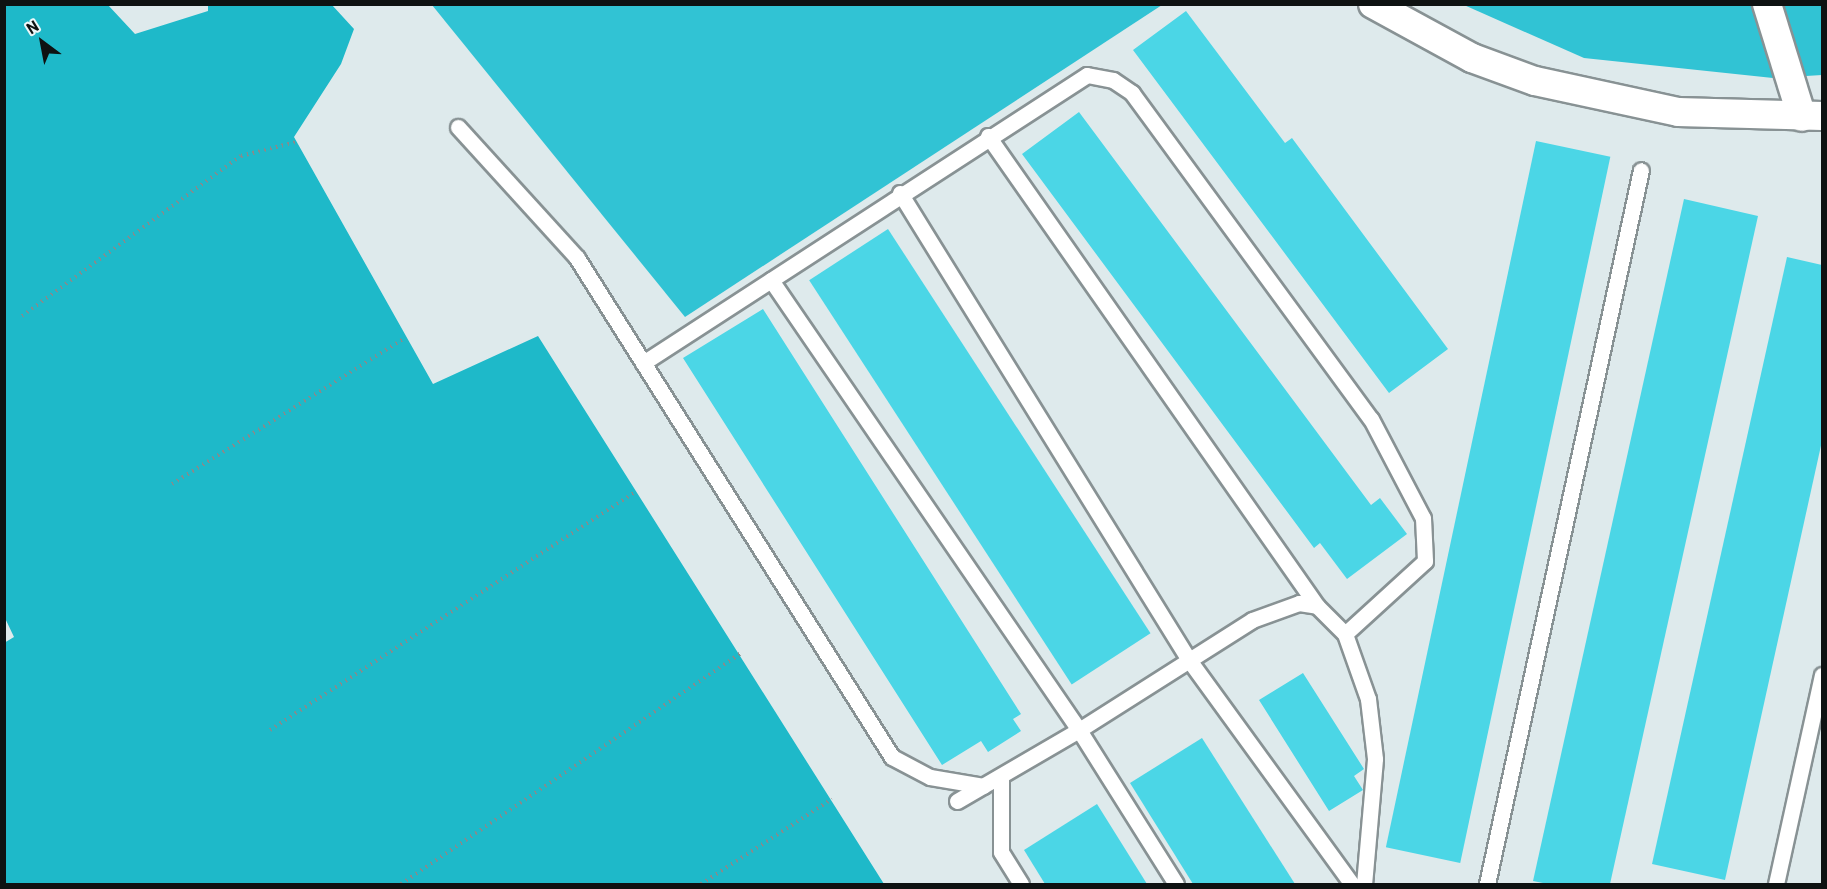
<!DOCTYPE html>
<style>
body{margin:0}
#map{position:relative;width:1827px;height:889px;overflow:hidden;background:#deeaec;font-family:Barlow,sans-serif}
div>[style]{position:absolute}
.forest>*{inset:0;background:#31c3d4}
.water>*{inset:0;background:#1eb9c9}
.building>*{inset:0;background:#4bd6e6;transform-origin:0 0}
.path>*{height:4px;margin-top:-2px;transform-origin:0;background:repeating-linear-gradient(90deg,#848c8e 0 1.5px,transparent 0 6px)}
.roads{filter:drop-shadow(2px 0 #889294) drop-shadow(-2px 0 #889294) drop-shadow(0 2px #889294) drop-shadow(0 -2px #889294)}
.lane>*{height:15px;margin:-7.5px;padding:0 7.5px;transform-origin:7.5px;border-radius:7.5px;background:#fff}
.street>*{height:28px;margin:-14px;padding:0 14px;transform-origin:14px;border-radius:14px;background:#fff}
span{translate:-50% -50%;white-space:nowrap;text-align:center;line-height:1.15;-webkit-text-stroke:5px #ecf7f9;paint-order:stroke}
.frame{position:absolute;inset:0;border:6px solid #0e1212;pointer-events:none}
.north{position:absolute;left:12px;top:12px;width:60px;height:60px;-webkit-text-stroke:4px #ecf7f9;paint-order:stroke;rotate:328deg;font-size:16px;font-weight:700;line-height:24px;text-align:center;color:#0e1212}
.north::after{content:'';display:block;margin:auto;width:21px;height:27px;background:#0e1212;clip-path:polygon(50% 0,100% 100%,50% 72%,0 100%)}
</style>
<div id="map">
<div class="forest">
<i style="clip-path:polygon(432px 5px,1162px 5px,685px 317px)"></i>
<i style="clip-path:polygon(1464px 5px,1822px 5px,1822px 75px,1773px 78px,1584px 58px)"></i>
</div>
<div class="water">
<i style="clip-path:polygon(5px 4px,108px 5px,135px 34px,208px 11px,208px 5px,332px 5px,354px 29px,341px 64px,294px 137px,433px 384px,538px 336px,884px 884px,5px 884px,4px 643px,14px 637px,4px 616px)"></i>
</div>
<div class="building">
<i style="clip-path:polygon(1186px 11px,1285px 143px,1292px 138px,1448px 349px,1389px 393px,1133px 50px)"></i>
<i style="clip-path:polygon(1079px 112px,1371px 505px,1380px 498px,1407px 534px,1347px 579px,1320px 543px,1314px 548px,1022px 154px)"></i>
<i style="left:1536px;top:141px;width:76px;height:722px;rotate:12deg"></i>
<i style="clip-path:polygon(1684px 199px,1758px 216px,1610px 884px,1548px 884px,1533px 881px)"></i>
<i style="left:888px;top:229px;width:482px;height:94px;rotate:57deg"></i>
<i style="clip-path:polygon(1787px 257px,1822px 265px,1822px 441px,1725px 880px,1652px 864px)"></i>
<i style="clip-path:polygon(763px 309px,1021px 714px,1013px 719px,1021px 731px,988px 752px,981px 741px,942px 765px,683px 358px)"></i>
<i style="clip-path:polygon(1303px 673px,1364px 769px,1354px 776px,1363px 790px,1329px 811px,1259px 700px)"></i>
<i style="clip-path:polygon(1202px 738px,1295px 884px,1193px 884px,1130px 783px)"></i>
<i style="clip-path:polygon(1097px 804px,1147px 884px,1045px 884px,1024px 850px)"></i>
</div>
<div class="path">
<i style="left:22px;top:316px;width:271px;rotate:-36.2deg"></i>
<i style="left:241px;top:156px;width:57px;rotate:-14.3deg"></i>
<i style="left:172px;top:484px;width:276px;rotate:-32.1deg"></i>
<i style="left:270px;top:730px;width:437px;rotate:-33.1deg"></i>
<i style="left:401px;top:884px;width:410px;rotate:-34.2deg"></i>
<i style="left:701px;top:884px;width:156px;rotate:-33deg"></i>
</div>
<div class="roads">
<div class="lane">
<i style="left:458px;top:127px;width:177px;rotate:47.7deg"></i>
<i style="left:577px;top:258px;width:590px;rotate:57.74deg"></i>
<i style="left:892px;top:757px;width:43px;rotate:27.8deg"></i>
<i style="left:930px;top:777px;width:54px;rotate:9.6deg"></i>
<i style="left:988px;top:136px;width:574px;rotate:55.01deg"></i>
<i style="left:1317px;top:606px;width:40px;rotate:45deg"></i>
<i style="left:1345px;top:634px;width:69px;rotate:70.5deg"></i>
<i style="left:1368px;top:699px;width:60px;rotate:83.3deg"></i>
<i style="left:1375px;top:759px;width:125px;rotate:95deg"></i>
<i style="left:900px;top:193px;width:549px;rotate:58.25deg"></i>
<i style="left:1189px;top:660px;width:277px;rotate:54deg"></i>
<i style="left:771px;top:280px;width:545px;rotate:55.61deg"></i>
<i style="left:1079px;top:730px;width:182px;rotate:57.8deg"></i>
<i style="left:643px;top:363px;width:529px;rotate:-32.97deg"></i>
<i style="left:1087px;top:75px;width:26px;rotate:11deg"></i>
<i style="left:1113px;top:80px;width:23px;rotate:34deg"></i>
<i style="left:1132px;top:93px;width:404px;rotate:53.8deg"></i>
<i style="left:1371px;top:419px;width:112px;rotate:62.3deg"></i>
<i style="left:1423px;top:518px;width:43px;rotate:87.3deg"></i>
<i style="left:1425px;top:561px;width:108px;rotate:137.6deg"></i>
<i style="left:1001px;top:776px;width:76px;rotate:90deg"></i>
<i style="left:1001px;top:852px;width:38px;rotate:58deg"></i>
<i style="left:957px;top:801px;width:141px;rotate:-30.2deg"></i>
<i style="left:1079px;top:730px;width:205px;rotate:-32.4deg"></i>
<i style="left:1252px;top:620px;width:50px;rotate:-19.9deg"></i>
<i style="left:1299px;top:603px;width:18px;rotate:9deg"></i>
<i style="left:1487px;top:884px;width:730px;rotate:-77.83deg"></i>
<i style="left:1776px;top:884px;width:214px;rotate:-77.6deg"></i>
</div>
<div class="street">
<i style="left:1373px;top:4px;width:113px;rotate:28.6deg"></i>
<i style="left:1472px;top:58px;width:67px;rotate:20.1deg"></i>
<i style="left:1535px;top:81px;width:146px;rotate:12.2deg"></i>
<i style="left:1678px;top:112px;width:144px;rotate:1.6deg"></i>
<i style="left:1767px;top:4px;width:118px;rotate:72.8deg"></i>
</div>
</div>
<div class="frame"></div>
<div class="north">N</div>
</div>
